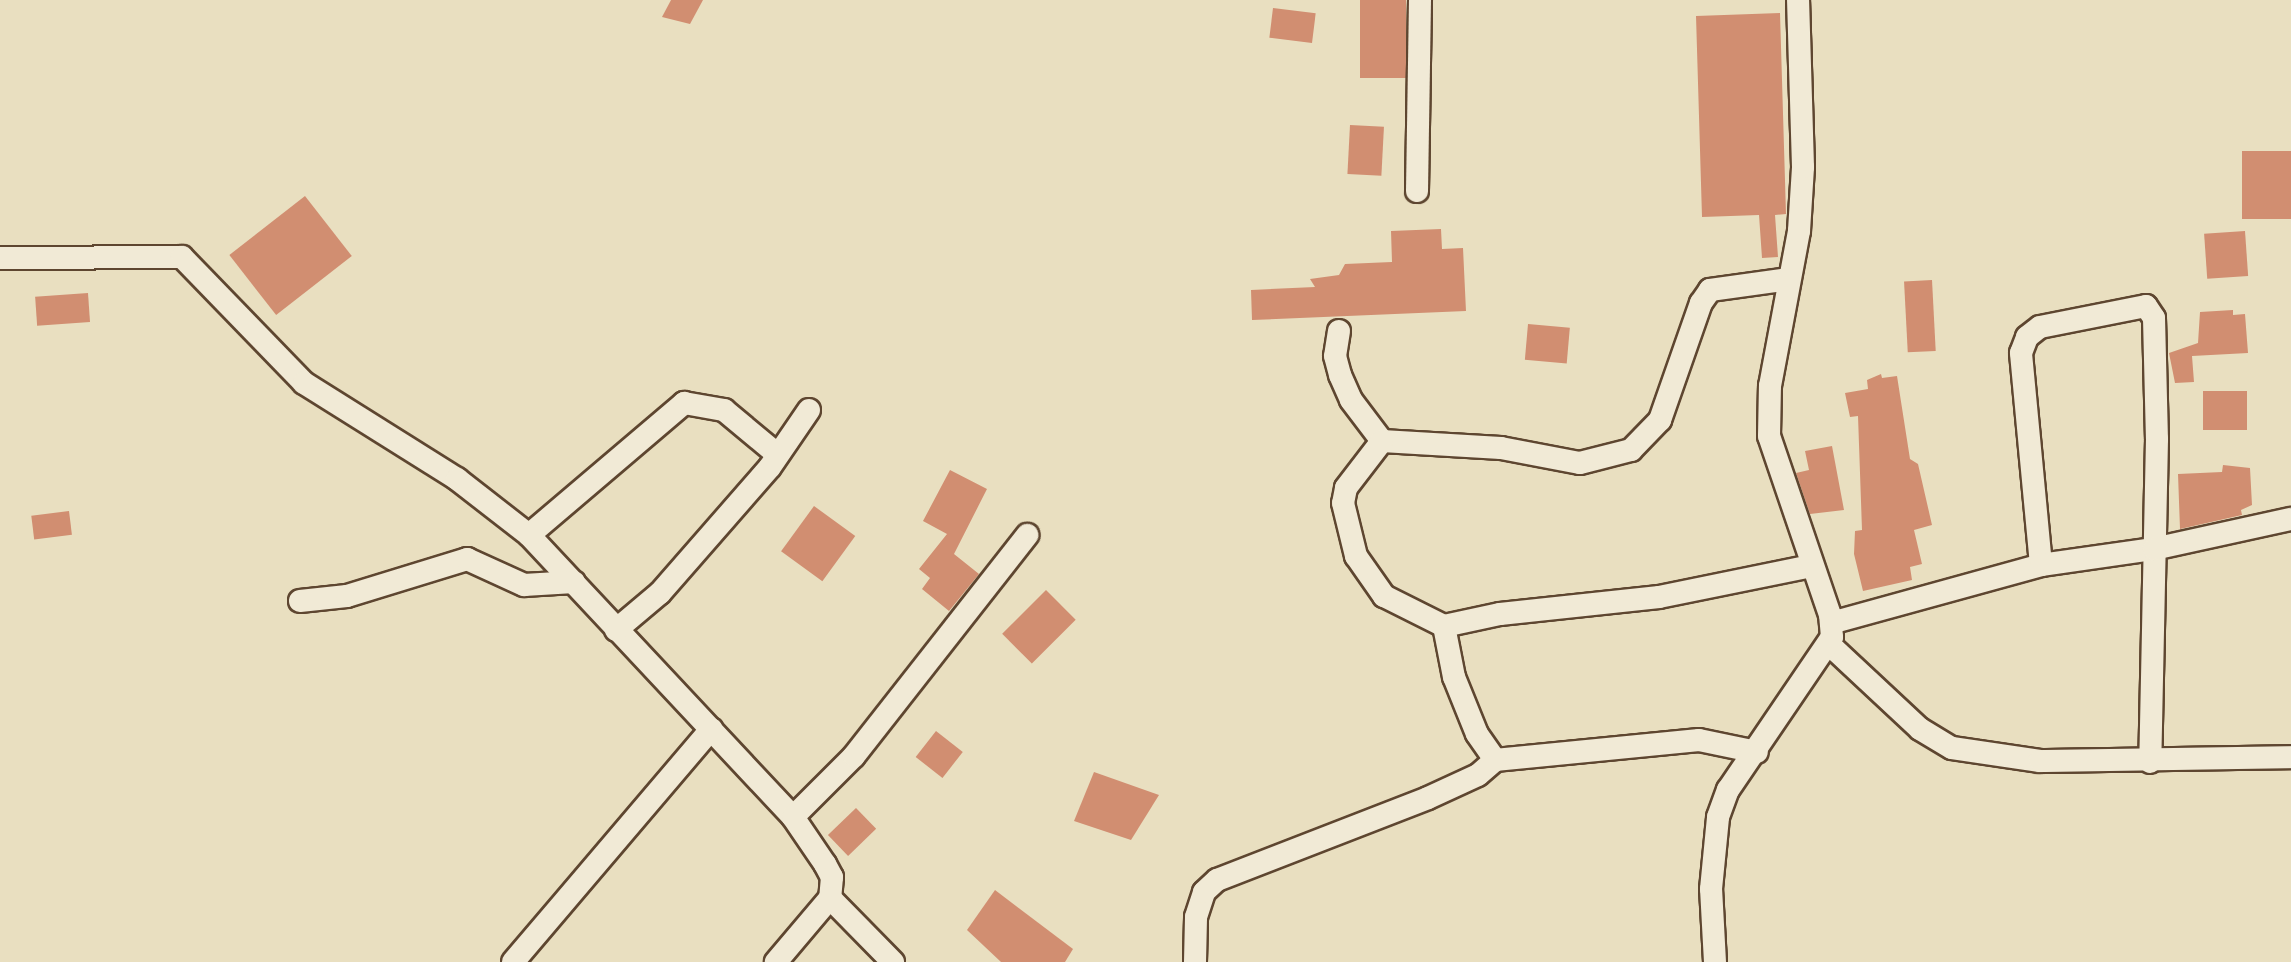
<!DOCTYPE html>
<style>
body{margin:0}
#map{position:relative;width:2291px;height:962px;overflow:hidden;background:#e9dfc0;font-family:"IM FELL DW Pica",serif}
div>[style]{position:absolute}
.building>*{inset:0;background:#d18e71;transform-origin:0 0}
.roads{filter:drop-shadow(2px 0 #5e4630) drop-shadow(-2px 0 #5e4630) drop-shadow(0 2px #5e4630) drop-shadow(0 -2px #5e4630)}
.street>*{height:22px;margin:-11px;padding:0 11px;transform-origin:11px;border-radius:11px;background:#f1ead6}
span{translate:-50% -50%;white-space:nowrap;text-align:center;line-height:1.15;-webkit-text-stroke:7px #f1ead6;paint-order:stroke}
</style>
<div id="map">
<div class="building">
<i style="clip-path:polygon(671px 0,703px 0,690px 24px,662px 17px)"></i>
<i style="left:1360px;top:0;width:46px;height:78px"></i>
<i style="left:1273px;top:8px;width:43px;height:30px;rotate:7deg"></i>
<i style="clip-path:polygon(1780px 13px,1786px 214px,1775px 215px,1778px 257px,1762px 258px,1759px 215px,1702px 217px,1696px 16px)"></i>
<i style="left:1350px;top:125px;width:34px;height:49px;rotate:3deg"></i>
<i style="left:2291px;top:151px;width:68px;height:49px;rotate:90deg"></i>
<i style="left:305px;top:196px;width:76px;height:96px;rotate:52deg"></i>
<i style="clip-path:polygon(1441px 229px,1442px 249px,1463px 248px,1466px 311px,1252px 320px,1251px 290px,1315px 287px,1310px 279px,1339px 275px,1345px 264px,1392px 262px,1391px 231px)"></i>
<i style="left:2245px;top:231px;width:45px;height:41px;rotate:86deg"></i>
<i style="left:1932px;top:280px;width:71px;height:28px;rotate:87deg"></i>
<i style="left:88px;top:293px;width:29px;height:53px;rotate:86deg"></i>
<i style="clip-path:polygon(2233px 310px,2233px 315px,2245px 314px,2248px 353px,2192px 356px,2194px 382px,2175px 383px,2169px 353px,2198px 343px,2200px 312px)"></i>
<i style="left:1528px;top:324px;width:42px;height:36px;rotate:5deg"></i>
<i style="clip-path:polygon(1881px 374px,1882px 378px,1897px 376px,1910px 459px,1918px 464px,1932px 525px,1914px 530px,1922px 564px,1910px 567px,1912px 580px,1863px 591px,1854px 554px,1855px 531px,1862px 530px,1858px 416px,1850px 417px,1845px 393px,1868px 389px,1867px 380px)"></i>
<i style="left:2247px;top:391px;width:39px;height:44px;rotate:90deg"></i>
<i style="clip-path:polygon(1832px 446px,1844px 510px,1810px 514px,1796px 473px,1809px 470px,1805px 451px)"></i>
<i style="clip-path:polygon(2223px 465px,2250px 468px,2252px 505px,2241px 510px,2242px 515px,2180px 529px,2178px 474px,2222px 472px)"></i>
<i style="clip-path:polygon(950px 470px,987px 489px,954px 554px,979px 574px,949px 611px,922px 589px,930px 578px,919px 569px,947px 534px,923px 521px)"></i>
<i style="left:814px;top:506px;width:51px;height:56px;rotate:36deg"></i>
<i style="left:69px;top:511px;width:24px;height:38px;rotate:83deg"></i>
<i style="left:1046px;top:590px;width:42px;height:62px;rotate:45deg"></i>
<i style="left:936px;top:731px;width:34px;height:33px;rotate:38deg"></i>
<i style="clip-path:polygon(1094px 772px,1159px 795px,1131px 840px,1074px 821px)"></i>
<i style="left:856px;top:808px;width:29px;height:39px;rotate:46deg"></i>
<i style="clip-path:polygon(995px 890px,1073px 949px,1065px 962px,1001px 962px,967px 930px)"></i>
</div>
<div class="roads">
<div class="street">
<i style="left:1417px;top:191px;width:191px;rotate:-89.1deg"></i>
<i style="left:0;top:258px;width:182px;rotate:-0.3deg"></i>
<i style="left:182px;top:257px;width:175px;rotate:45.9deg"></i>
<i style="left:304px;top:383px;width:181px;rotate:32.1deg"></i>
<i style="left:457px;top:479px;width:91px;rotate:37.9deg"></i>
<i style="left:529px;top:535px;width:386px;rotate:46.9deg"></i>
<i style="left:793px;top:817px;width:57px;rotate:55.8deg"></i>
<i style="left:825px;top:864px;width:15px;rotate:62deg"></i>
<i style="left:832px;top:877px;width:21px;rotate:95deg"></i>
<i style="left:830px;top:898px;width:84px;rotate:130.2deg"></i>
<i style="left:1339px;top:331px;width:25px;rotate:99deg"></i>
<i style="left:1335px;top:356px;width:20px;rotate:75deg"></i>
<i style="left:1340px;top:375px;width:27px;rotate:66deg"></i>
<i style="left:1351px;top:400px;width:51px;rotate:52.9deg"></i>
<i style="left:1382px;top:441px;width:119px;rotate:3.4deg"></i>
<i style="left:1501px;top:448px;width:80px;rotate:10.8deg"></i>
<i style="left:1580px;top:463px;width:53px;rotate:-14.3deg"></i>
<i style="left:1631px;top:450px;width:42px;rotate:-46deg"></i>
<i style="left:1660px;top:420px;width:124px;rotate:-70.7deg"></i>
<i style="left:1701px;top:303px;width:16px;rotate:-55deg"></i>
<i style="left:1710px;top:290px;width:80px;rotate:-7.9deg"></i>
<i style="left:1382px;top:441px;width:59px;rotate:127.5deg"></i>
<i style="left:1346px;top:488px;width:15px;rotate:101deg"></i>
<i style="left:1343px;top:503px;width:55px;rotate:76.2deg"></i>
<i style="left:1356px;top:556px;width:49px;rotate:55deg"></i>
<i style="left:1384px;top:596px;width:67px;rotate:26.6deg"></i>
<i style="left:1444px;top:626px;width:57px;rotate:-12.1deg"></i>
<i style="left:1500px;top:614px;width:160px;rotate:-6.1deg"></i>
<i style="left:1659px;top:597px;width:156px;rotate:-11.5deg"></i>
<i style="left:529px;top:535px;width:204px;rotate:-40.4deg"></i>
<i style="left:684px;top:403px;width:41px;rotate:9.9deg"></i>
<i style="left:724px;top:410px;width:70px;rotate:39.8deg"></i>
<i style="left:2041px;top:565px;width:213px;rotate:-95.4deg"></i>
<i style="left:2021px;top:353px;width:17px;rotate:-69deg"></i>
<i style="left:2027px;top:337px;width:16px;rotate:-38deg"></i>
<i style="left:2040px;top:327px;width:108px;rotate:-11.2deg"></i>
<i style="left:2146px;top:306px;width:14px;rotate:56deg"></i>
<i style="left:2154px;top:318px;width:121px;rotate:88.6deg"></i>
<i style="left:2157px;top:439px;width:323px;rotate:91.2deg"></i>
<i style="left:300px;top:601px;width:47px;rotate:-6.1deg"></i>
<i style="left:347px;top:596px;width:126px;rotate:-17.1deg"></i>
<i style="left:467px;top:559px;width:63px;rotate:24.5deg"></i>
<i style="left:524px;top:585px;width:50px;rotate:-3.4deg"></i>
<i style="left:1831px;top:623px;width:218px;rotate:-15.4deg"></i>
<i style="left:2041px;top:565px;width:114px;rotate:-8.1deg"></i>
<i style="left:2154px;top:549px;width:140px;rotate:-12.4deg"></i>
<i style="left:1444px;top:626px;width:52px;rotate:78.9deg"></i>
<i style="left:1454px;top:677px;width:61px;rotate:68deg"></i>
<i style="left:1477px;top:734px;width:32px;rotate:55deg"></i>
<i style="left:1495px;top:760px;width:205px;rotate:-5.6deg"></i>
<i style="left:1699px;top:740px;width:59px;rotate:11.7deg"></i>
<i style="left:616px;top:630px;width:57px;rotate:-40.1deg"></i>
<i style="left:660px;top:593px;width:167px;rotate:-48.9deg"></i>
<i style="left:770px;top:467px;width:69px;rotate:-55.6deg"></i>
<i style="left:1831px;top:646px;width:122px;rotate:43deg"></i>
<i style="left:1920px;top:729px;width:37px;rotate:31deg"></i>
<i style="left:1952px;top:748px;width:89px;rotate:8.4deg"></i>
<i style="left:2040px;top:761px;width:251px;rotate:-0.9deg"></i>
<i style="left:793px;top:817px;width:86px;rotate:-45deg"></i>
<i style="left:854px;top:756px;width:281px;rotate:-51.9deg"></i>
<i style="left:830px;top:898px;width:90px;rotate:45.5deg"></i>
<i style="left:513px;top:962px;width:306px;rotate:-49.6deg"></i>
<i style="left:1195px;top:962px;width:45px;rotate:-88.7deg"></i>
<i style="left:1196px;top:917px;width:26px;rotate:-72deg"></i>
<i style="left:1204px;top:892px;width:18px;rotate:-43deg"></i>
<i style="left:1217px;top:880px;width:226px;rotate:-21.2deg"></i>
<i style="left:1428px;top:798px;width:55px;rotate:-24.7deg"></i>
<i style="left:1478px;top:775px;width:23px;rotate:-41deg"></i>
<i style="left:1715px;top:962px;width:73px;rotate:-93.1deg"></i>
<i style="left:1711px;top:889px;width:72px;rotate:-84.4deg"></i>
<i style="left:1718px;top:817px;width:29px;rotate:-70deg"></i>
<i style="left:1728px;top:790px;width:185px;rotate:-55.8deg"></i>
<i style="left:1832px;top:637px;width:22px;rotate:-95deg"></i>
<i style="left:1830px;top:615px;width:189px;rotate:-108.8deg"></i>
<i style="left:1769px;top:436px;width:50px;rotate:-88.9deg"></i>
<i style="left:1770px;top:386px;width:158px;rotate:-79.4deg"></i>
<i style="left:1799px;top:231px;width:64px;rotate:-86.4deg"></i>
<i style="left:1803px;top:167px;width:167px;rotate:-91.7deg"></i>
</div>
</div>
</div>
